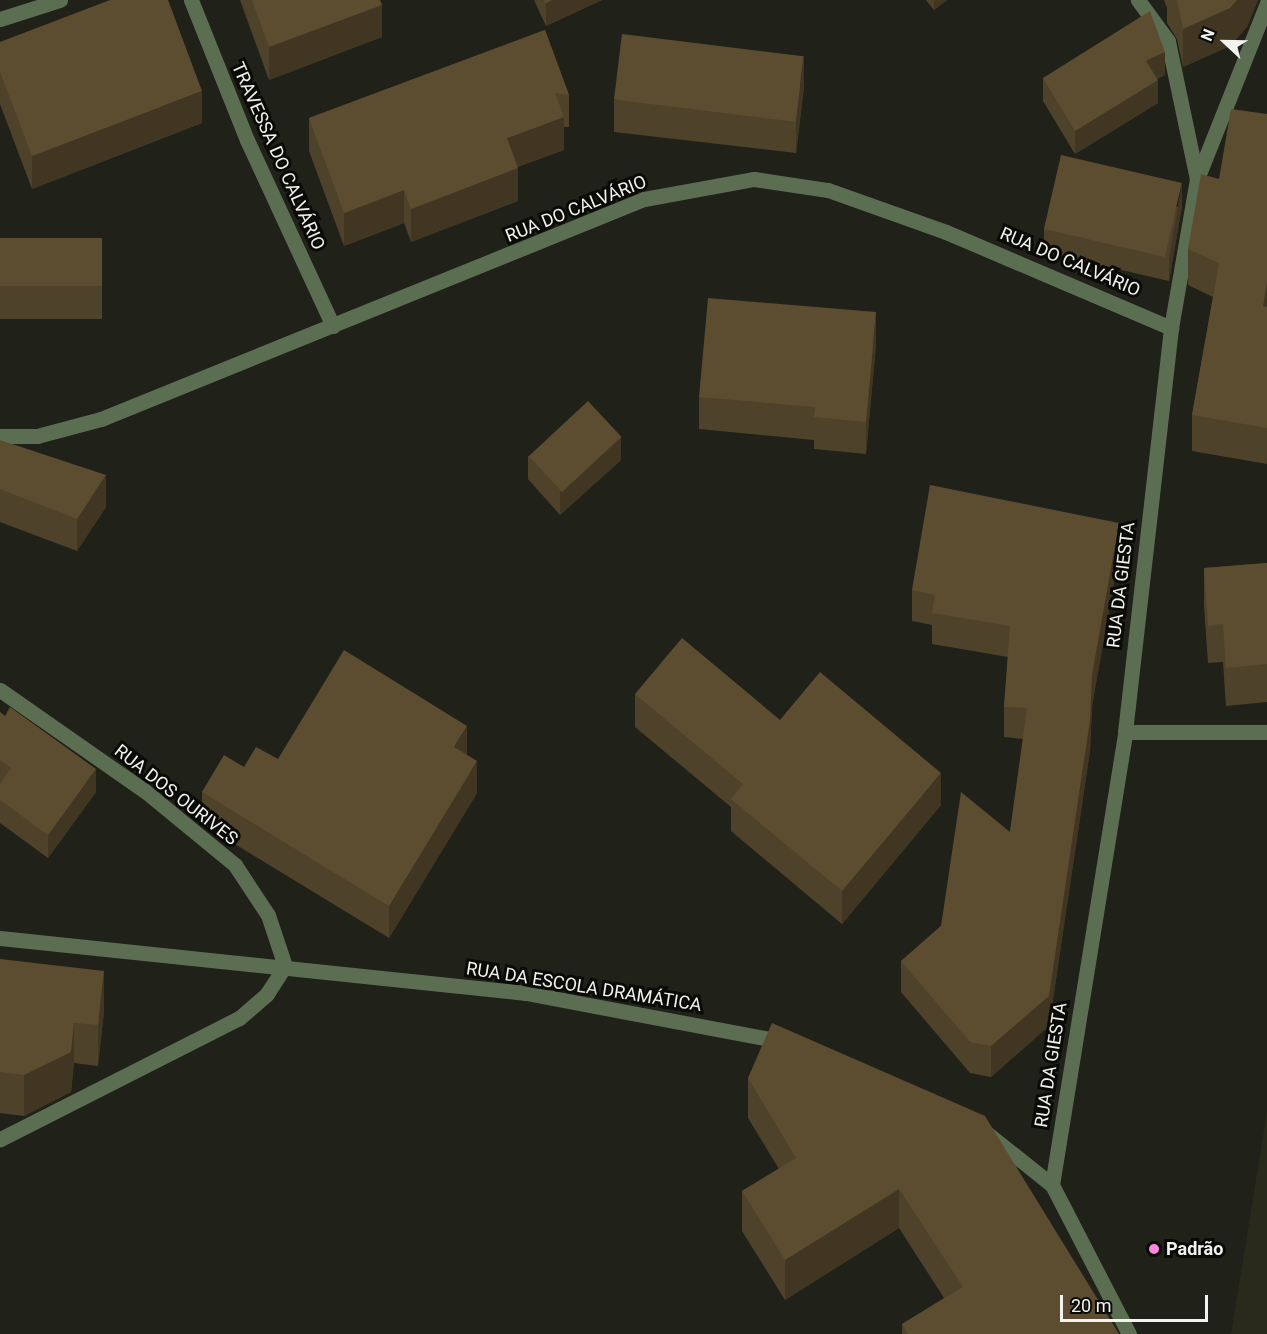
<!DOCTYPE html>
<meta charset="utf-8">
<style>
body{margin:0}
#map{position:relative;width:1267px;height:1334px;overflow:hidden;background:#202119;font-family:Roboto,sans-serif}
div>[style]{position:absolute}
.built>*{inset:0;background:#292a1c}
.minor>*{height:15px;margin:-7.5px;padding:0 7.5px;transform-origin:7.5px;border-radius:7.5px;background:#5c6e52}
.tertiary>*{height:15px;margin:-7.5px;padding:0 7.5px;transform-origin:7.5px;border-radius:7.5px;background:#5c6e52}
.wall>*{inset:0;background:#4f422a;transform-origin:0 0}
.shaded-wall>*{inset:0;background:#403622}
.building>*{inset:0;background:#5c4d31;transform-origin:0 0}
.dots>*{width:16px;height:16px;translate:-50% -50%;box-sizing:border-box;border:3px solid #0a0a07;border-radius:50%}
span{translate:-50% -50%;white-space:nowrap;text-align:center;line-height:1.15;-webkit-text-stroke:6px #0a0a07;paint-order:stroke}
.street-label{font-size:18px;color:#f2f3ee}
.poi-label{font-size:18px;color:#f2f3ee;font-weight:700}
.left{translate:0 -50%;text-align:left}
.north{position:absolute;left:1195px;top:12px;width:60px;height:60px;-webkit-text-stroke:4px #0a0a07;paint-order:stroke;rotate:292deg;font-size:16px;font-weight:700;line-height:24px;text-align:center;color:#f2f3ee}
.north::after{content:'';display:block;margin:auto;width:21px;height:27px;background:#f2f3ee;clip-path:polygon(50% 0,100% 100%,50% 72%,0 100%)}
.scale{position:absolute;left:1060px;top:1295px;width:148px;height:27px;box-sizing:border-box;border:3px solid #f2f3ee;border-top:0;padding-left:8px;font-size:18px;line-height:21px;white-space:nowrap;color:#f2f3ee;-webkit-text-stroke:4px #0a0a07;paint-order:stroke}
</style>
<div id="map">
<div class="built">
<i style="clip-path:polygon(1267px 1112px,1267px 1334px,1231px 1334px)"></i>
</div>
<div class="minor">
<i style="left:191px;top:0;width:151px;rotate:68.2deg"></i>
<i style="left:247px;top:140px;width:205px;rotate:65.2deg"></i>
<i style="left:0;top:19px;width:63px;rotate:-17.6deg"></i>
<i style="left:1197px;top:179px;width:189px;rotate:-68.3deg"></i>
<i style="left:0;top:436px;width:37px"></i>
<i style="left:37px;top:436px;width:66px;rotate:-14.9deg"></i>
<i style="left:101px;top:419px;width:586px;rotate:-22.06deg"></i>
<i style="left:644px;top:199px;width:112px;rotate:-10.3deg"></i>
<i style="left:754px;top:179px;width:75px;rotate:8.5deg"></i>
<i style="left:828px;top:190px;width:125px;rotate:19.6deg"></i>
<i style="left:946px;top:232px;width:245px;rotate:23.1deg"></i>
<i style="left:0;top:690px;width:177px;rotate:34.9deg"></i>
<i style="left:145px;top:791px;width:117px;rotate:39.4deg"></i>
<i style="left:235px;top:865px;width:60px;rotate:56.6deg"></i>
<i style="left:268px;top:915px;width:54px;rotate:71.6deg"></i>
<i style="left:285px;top:966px;width:33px;rotate:123deg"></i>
<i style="left:267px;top:994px;width:37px;rotate:139deg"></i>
<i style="left:239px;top:1018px;width:268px;rotate:153.1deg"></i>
<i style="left:1125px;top:732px;width:142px"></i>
</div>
<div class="tertiary">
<i style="left:0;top:938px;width:529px;rotate:5.97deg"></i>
<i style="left:526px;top:993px;width:264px;rotate:10.7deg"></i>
<i style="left:988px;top:1134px;width:82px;rotate:38.6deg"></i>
<i style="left:1129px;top:1334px;width:168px;rotate:-117.3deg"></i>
<i style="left:1052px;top:1185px;width:459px;rotate:-80.8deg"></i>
<i style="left:1125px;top:732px;width:407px;rotate:-83.5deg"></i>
<i style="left:1171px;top:328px;width:151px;rotate:-80.1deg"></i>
<i style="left:1197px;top:179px;width:141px;rotate:-101.9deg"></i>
<i style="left:1168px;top:41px;width:51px;rotate:-126.2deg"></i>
</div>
<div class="wall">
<i style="clip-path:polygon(240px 0,380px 0,382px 37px,269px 80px)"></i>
<i style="clip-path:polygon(534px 0,602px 0,546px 26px)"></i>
<i style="clip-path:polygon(926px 0,947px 0,934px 10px)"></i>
<i style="clip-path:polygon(1164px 0,1258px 0,1247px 27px,1230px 46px,1183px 67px,1177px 39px,1167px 23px,1167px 8px)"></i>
<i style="clip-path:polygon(545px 30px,569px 95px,569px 127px,564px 127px,564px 150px,517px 167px,518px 201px,411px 242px,404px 223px,344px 246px,309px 151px,309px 118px)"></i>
<i style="clip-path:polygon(0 42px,202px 123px,32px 189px,0 104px)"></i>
<i style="clip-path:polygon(1165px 75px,1157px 79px,1158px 103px,1075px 154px,1043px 101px,1043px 78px)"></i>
<i style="clip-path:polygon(804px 87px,796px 153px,614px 132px,614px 100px)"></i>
<i style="clip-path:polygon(1267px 114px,1267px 464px,1192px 451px,1192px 415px,1213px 297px,1188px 285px,1188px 249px,1219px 179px)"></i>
<i style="clip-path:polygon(1182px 206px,1169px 281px,1044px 252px,1044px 229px)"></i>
<i style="left:102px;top:238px;width:81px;height:102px;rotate:90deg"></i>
<i style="clip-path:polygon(876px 345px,866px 454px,814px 449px,814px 440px,699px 429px,699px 397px)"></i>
<i style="clip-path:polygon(0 440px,106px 507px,77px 551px,0 522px)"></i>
<i style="clip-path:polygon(528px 456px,621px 460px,560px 515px,528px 479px)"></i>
<i style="clip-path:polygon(1119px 553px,1092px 706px,1090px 751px,1049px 1026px,991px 1077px,970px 1073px,901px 992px,901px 961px,941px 926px,1010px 832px,1023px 739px,1004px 737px,1004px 707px,1008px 657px,932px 644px,932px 625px,912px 621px,912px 590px)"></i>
<i style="clip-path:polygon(1267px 563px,1267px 702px,1226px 706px,1223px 662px,1208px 663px,1204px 606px,1204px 568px)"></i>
<i style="clip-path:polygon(635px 694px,780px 720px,941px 805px,842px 924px,731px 831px,731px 807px,635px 727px)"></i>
<i style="clip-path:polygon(0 712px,96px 792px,48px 858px,0 823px)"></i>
<i style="clip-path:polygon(467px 754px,477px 793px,389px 938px,202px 824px,202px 792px,244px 767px)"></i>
<i style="clip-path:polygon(0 959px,104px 1011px,98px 1066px,74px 1063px,71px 1092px,24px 1116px,0 1113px)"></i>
<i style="clip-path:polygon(748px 1078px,1119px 1334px,902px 1334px,902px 1324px,944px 1298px,899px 1228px,785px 1300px,742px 1231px,742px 1191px,779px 1169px,748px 1118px)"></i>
</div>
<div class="shaded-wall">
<i style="clip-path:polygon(552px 0,602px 0,546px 26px,546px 3px)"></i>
<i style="clip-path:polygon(934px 0,947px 0,934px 10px)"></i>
<i style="clip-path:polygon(1237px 0,1258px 0,1247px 27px,1230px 46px,1183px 67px,1183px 29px)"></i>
<i style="clip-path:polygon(382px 5px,382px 37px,269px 80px,269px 47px)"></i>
<i style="clip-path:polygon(1165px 52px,1165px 75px,1146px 84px,1146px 61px)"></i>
<i style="clip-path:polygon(804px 55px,804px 87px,796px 153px,796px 120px)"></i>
<i style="clip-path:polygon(1158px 80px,1158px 103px,1075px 154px,1075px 131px)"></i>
<i style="clip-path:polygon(202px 91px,202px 123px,32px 189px,32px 156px)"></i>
<i style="clip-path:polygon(564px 117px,564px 150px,507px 171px,507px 138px)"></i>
<i style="clip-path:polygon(518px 168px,518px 201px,411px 242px,411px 209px)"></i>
<i style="clip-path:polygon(1182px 183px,1182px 206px,1169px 281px,1169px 258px)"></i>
<i style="clip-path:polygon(404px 190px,404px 223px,344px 246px,344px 213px)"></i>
<i style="clip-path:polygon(1267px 283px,1267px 320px,1263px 306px)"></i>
<i style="clip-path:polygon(876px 312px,876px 345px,866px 454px,866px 422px)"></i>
<i style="clip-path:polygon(621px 437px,621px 460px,560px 515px,560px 492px)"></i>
<i style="clip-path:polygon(106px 475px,106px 507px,77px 551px,77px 519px)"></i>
<i style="clip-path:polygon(1119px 523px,1119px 553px,1092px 706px,1090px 751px,1049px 1026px,991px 1077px,991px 1046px)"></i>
<i style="clip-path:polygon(467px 726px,467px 758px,454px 747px)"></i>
<i style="clip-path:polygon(477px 761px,477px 793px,389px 938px,389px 906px)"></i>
<i style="clip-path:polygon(96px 769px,96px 792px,48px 858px,48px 835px)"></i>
<i style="clip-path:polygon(941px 773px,941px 805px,842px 924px,842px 891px)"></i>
<i style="clip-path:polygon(104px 971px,104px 1011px,98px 1066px,98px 1025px)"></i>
<i style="clip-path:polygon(74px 1023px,74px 1063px,71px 1092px,24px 1116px,24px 1075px)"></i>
<i style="clip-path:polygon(899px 1189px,899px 1228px,785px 1300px,785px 1260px)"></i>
</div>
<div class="building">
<i style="clip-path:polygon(110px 0,168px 0,202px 91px,32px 156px,0 72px,0 42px)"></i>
<i style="clip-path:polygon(252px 0,380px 0,382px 5px,269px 47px)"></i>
<i style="clip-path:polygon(544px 0,552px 0,546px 3px)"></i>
<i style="clip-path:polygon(1177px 0,1237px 0,1230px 8px,1183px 29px)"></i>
<i style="clip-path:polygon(1150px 11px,1165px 52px,1146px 61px,1158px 80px,1075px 131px,1043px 78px)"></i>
<i style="clip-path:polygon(545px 30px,569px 95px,555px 93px,564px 117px,507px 138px,518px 168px,411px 209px,404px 190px,344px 213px,309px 118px)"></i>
<i style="left:622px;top:34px;width:183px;height:66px;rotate:7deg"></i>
<i style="clip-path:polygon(1231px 109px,1267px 114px,1267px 283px,1263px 306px,1267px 307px,1267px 428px,1192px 415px,1219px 263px,1188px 249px,1201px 174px,1219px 179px)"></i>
<i style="left:1061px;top:155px;width:124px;height:76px;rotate:13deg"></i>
<i style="left:102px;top:238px;width:48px;height:102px;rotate:90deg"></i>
<i style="clip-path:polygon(708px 298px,876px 312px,866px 422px,814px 417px,815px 407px,699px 397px)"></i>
<i style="left:588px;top:401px;width:49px;height:81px;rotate:47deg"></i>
<i style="clip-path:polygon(0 440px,106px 475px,77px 519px,0 489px)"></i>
<i style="clip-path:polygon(930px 485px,1119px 523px,1092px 675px,1090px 720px,1049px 996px,991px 1046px,970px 1042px,901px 961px,941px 926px,961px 792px,1010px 832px,1027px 708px,1004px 707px,1010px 626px,932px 613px,935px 595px,912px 590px)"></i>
<i style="clip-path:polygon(1267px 563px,1267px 664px,1226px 668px,1223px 624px,1208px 626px,1204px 568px)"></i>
<i style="clip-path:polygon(682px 638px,780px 720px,820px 672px,941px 773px,842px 891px,731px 799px,743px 784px,635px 694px)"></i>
<i style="clip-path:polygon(344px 650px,467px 726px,454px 747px,477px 761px,389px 906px,202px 792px,224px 755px,244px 767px,256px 747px,278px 759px)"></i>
<i style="clip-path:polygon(10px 707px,96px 769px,48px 835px,0 800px,0 784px,11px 768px,0 760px,0 712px,5px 716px)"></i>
<i style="clip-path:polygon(0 959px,104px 971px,98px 1025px,74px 1023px,71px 1052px,24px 1075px,0 1072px)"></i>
<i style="clip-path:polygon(772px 1023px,985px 1116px,1119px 1334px,908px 1334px,902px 1324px,963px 1287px,899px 1189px,785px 1260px,742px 1191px,796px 1158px,748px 1078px)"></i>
</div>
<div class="dots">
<i style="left:1154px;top:1249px;background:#ff85df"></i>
</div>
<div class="street-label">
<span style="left:278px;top:156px;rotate:66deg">TRAVESSA DO CALVÁRIO</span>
<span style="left:576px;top:209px;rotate:-22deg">RUA DO CALVÁRIO</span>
<span style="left:1070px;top:262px;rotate:23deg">RUA DO CALVÁRIO</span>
<span style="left:1121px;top:585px;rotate:-83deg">RUA DA GIESTA</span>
<span style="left:176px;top:795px;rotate:38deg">RUA DOS OURIVES</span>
<span style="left:584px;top:987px;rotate:9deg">RUA DA ESCOLA DRAMÁTICA</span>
<span style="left:1051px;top:1065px;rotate:-81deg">RUA DA GIESTA</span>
</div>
<div class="poi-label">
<span class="left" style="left:1166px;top:1249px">Padrão</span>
</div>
<div class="north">N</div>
<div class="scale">20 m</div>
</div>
